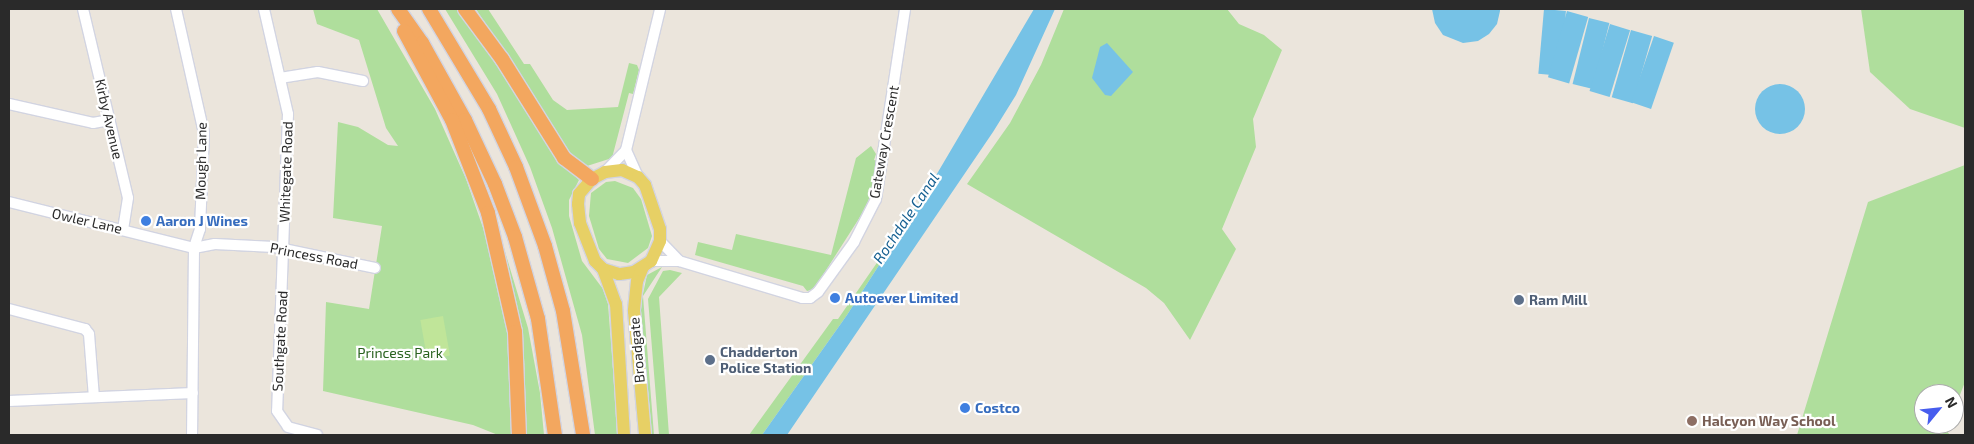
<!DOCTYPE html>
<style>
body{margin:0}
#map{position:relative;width:1974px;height:444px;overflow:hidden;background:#ebe5dc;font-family:"Exo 2",sans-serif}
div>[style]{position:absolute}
.green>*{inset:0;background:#afde9c}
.pitch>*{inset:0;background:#c0e599;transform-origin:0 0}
.water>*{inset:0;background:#76c2e6;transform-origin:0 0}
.round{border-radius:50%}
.roads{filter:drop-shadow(1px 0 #d2d4e1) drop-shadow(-1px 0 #d2d4e1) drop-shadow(0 1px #d2d4e1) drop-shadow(0 -1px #d2d4e1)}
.minor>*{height:10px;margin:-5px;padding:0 5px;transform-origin:5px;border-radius:5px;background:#fff}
.major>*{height:12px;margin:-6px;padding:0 6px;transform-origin:6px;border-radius:6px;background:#e7d065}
.highway>*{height:14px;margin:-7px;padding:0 7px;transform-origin:7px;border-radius:7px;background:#f3a75f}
.dots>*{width:14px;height:14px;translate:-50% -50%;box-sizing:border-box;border:2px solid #fff;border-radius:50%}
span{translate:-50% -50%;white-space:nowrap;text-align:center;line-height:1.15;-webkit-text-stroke:4.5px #fff;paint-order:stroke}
.street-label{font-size:14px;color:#2a2a2a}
.shop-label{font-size:14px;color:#366cbe;font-weight:700}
.left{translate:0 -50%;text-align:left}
.service-label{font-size:14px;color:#4e5e75;font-weight:700}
.park-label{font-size:14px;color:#29621f}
.education-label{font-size:14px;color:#785e54;font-weight:700}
.water-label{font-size:15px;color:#166091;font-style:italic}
.frame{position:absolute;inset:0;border:10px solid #2a2a2a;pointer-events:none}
.north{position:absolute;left:1914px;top:384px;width:50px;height:50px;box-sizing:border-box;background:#fff;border:1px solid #aaa;border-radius:50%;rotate:62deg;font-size:14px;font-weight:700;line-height:20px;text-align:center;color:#2a2a2a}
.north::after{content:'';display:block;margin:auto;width:18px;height:22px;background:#475dee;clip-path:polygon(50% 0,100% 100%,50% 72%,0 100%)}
</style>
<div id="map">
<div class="green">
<i style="clip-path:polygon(313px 9px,377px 9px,435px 109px,466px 179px,490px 248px,504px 310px,512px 365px,511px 435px,498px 435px,473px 425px,323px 391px,326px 302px,369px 309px,382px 226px,333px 218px,338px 122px,358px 127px,388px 145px,398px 146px,386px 128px,359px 40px,317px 24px)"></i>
<i style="clip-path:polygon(445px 9px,457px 9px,523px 101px,560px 162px,579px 180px,569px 200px,569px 216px,582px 261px,603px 289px,608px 304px,618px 435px,595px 435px,582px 335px,552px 228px,530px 167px,497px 94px)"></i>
<i style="clip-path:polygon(476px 9px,488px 9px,524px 64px,530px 64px,553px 100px,567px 110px,618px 107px,629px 63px,637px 65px,639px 70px,633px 94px,629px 93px,612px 158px,587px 166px,568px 152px)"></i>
<i style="clip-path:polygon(1064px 9px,1227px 9px,1239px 24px,1264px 35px,1282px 50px,1253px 119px,1256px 147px,1222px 229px,1236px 249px,1190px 340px,1164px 303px,1146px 288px,967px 184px,1010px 123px,1041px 65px)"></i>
<i style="clip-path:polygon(1861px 9px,1965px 9px,1965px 128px,1910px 109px,1870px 72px)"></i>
<i style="clip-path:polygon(871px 146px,876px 154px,874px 160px,879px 161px,867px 206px,814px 289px,807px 291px,803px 286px,695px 255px,698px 242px,732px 250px,736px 234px,831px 255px,856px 158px)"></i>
<i style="clip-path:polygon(1965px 165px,1965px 382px,1954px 410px,1954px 394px,1924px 394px,1924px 424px,1946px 424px,1944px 428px,1950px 435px,1797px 435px,1868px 202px)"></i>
<i style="clip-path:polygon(615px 181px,633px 188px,641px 199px,652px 236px,648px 248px,628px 263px,607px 259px,599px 249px,589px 216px,591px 193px,606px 182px)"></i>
<i style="clip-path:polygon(928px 189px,847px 315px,762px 435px,749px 435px,833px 319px,838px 319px)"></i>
<i style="clip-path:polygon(493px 212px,528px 328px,540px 393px,544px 435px,525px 435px,524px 354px)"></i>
<i style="clip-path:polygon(662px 267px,643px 296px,654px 435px,651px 435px,640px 308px,647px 275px)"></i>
<i style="clip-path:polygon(670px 270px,682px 273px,659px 297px,669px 435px,659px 435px,648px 299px,663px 271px)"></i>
</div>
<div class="pitch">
<i style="left:443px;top:316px;width:40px;height:23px;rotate:80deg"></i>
</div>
<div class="water">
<i style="clip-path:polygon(1034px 9px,1055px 9px,1016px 95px,993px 132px,787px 435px,762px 435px,847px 315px,928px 189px)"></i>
<i style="clip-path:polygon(1432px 9px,1500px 9px,1500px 11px,1497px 24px,1489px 34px,1478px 41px,1463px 43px,1443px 35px,1435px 23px)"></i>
<i style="left:1544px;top:9px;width:22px;height:65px;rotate:5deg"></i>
<i style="left:1567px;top:11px;width:22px;height:69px;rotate:16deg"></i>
<i style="left:1589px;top:18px;width:21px;height:68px;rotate:14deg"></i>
<i style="left:1610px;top:24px;width:21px;height:70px;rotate:17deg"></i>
<i style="left:1631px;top:30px;width:22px;height:70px;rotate:16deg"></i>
<i style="left:1654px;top:36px;width:21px;height:70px;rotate:19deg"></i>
<i style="clip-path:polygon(1107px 43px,1133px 72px,1111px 96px,1105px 95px,1092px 78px,1100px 47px)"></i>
<i class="round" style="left:1755px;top:84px;width:50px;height:50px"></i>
</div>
<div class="roads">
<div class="minor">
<i style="left:83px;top:9px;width:194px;rotate:76.6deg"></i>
<i style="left:128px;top:198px;width:32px;rotate:99deg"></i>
<i style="left:176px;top:9px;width:127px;rotate:77.3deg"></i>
<i style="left:204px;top:133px;width:96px;rotate:92.4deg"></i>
<i style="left:200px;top:229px;width:20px;rotate:108deg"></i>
<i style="left:194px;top:248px;width:187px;rotate:90.6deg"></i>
<i style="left:264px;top:9px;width:108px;rotate:77.1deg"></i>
<i style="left:288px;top:114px;width:297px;rotate:92.1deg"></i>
<i style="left:277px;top:411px;width:19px;rotate:55deg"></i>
<i style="left:288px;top:427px;width:30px;rotate:15deg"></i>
<i style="left:280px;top:78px;width:38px;rotate:-9deg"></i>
<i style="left:318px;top:72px;width:46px;rotate:11.3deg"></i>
<i style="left:9px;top:104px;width:86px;rotate:12.7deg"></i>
<i style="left:93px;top:123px;width:17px;rotate:-10deg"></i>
<i style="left:626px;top:150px;width:30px;rotate:66deg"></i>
<i style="left:605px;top:172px;width:30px;rotate:-46deg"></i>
<i style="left:626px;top:150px;width:145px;rotate:-76.4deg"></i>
<i style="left:9px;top:202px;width:191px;rotate:14deg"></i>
<i style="left:660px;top:241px;width:28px;rotate:46deg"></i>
<i style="left:194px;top:248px;width:21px;rotate:-11deg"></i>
<i style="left:215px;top:244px;width:59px;rotate:2.9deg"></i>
<i style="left:274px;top:247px;width:103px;rotate:11.7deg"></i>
<i style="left:651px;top:261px;width:28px"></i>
<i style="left:679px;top:261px;width:128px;rotate:16.7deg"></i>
<i style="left:802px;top:298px;width:8px"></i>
<i style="left:810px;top:298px;width:10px;rotate:-37deg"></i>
<i style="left:818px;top:292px;width:62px;rotate:-54.2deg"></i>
<i style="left:854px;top:242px;width:48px;rotate:-62.9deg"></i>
<i style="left:876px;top:199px;width:192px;rotate:-81.3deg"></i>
<i style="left:9px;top:309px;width:79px;rotate:14.7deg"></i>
<i style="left:85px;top:329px;width:6px;rotate:51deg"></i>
<i style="left:89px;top:334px;width:63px;rotate:85.5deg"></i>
<i style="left:9px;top:401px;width:184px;rotate:-2.5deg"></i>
</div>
<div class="major">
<i style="left:622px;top:170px;width:17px;rotate:24deg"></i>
<i style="left:638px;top:177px;width:11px;rotate:49deg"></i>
<i style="left:645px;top:185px;width:46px;rotate:71.2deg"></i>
<i style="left:660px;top:229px;width:12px;rotate:90deg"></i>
<i style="left:660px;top:241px;width:22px;rotate:114deg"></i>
<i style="left:651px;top:261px;width:20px;rotate:147deg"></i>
<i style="left:634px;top:272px;width:15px;rotate:172deg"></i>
<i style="left:619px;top:274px;width:17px;rotate:-163deg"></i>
<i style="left:603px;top:269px;width:11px;rotate:-135deg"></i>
<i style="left:595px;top:261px;width:41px;rotate:-111.5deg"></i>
<i style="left:580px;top:223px;width:19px;rotate:-96deg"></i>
<i style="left:578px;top:204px;width:10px;rotate:-84deg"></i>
<i style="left:579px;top:194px;width:20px;rotate:-49deg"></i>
<i style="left:592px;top:179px;width:15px;rotate:-28deg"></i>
<i style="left:605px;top:172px;width:17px;rotate:-7deg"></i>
<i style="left:643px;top:267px;width:15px;rotate:113deg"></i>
<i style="left:637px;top:281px;width:30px;rotate:96deg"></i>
<i style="left:634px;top:311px;width:124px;rotate:84.9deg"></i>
<i style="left:603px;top:269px;width:37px;rotate:70deg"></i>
<i style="left:616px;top:304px;width:131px;rotate:86.5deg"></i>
</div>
<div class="highway">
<i style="left:398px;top:9px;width:42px;rotate:54.8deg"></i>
<i style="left:422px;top:43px;width:88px;rotate:60.8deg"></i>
<i style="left:465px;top:120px;width:71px;rotate:64.9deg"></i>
<i style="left:495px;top:184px;width:57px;rotate:69.3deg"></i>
<i style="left:515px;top:237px;width:85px;rotate:74.3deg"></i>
<i style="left:538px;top:319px;width:117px;rotate:81.7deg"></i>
<i style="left:429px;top:9px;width:117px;rotate:59deg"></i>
<i style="left:489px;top:109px;width:64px;rotate:65deg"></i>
<i style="left:516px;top:167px;width:84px;rotate:69.8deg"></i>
<i style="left:545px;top:246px;width:67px;rotate:74.5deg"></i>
<i style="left:563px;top:311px;width:126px;rotate:80.8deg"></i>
<i style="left:465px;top:9px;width:62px;rotate:53.5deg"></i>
<i style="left:502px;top:59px;width:117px;rotate:57.9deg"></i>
<i style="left:564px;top:158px;width:35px;rotate:37deg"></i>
<i style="left:404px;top:31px;width:101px;rotate:61.7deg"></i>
<i style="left:452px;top:120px;width:100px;rotate:68.8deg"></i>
<i style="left:488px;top:213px;width:122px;rotate:77.2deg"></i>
<i style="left:515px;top:332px;width:103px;rotate:87.8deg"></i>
</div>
</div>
<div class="dots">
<i style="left:146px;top:221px;background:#3f7fe0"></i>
<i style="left:835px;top:298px;background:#3f7fe0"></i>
<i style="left:1519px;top:300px;background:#5c6f8a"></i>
<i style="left:710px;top:360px;background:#5c6f8a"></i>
<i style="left:965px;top:408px;background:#3f7fe0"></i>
<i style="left:1692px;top:421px;background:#8d6e63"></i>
</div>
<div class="street-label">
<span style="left:109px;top:119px;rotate:77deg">Kirby Avenue</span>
<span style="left:884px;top:142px;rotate:-80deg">Gateway Crescent</span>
<span style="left:201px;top:161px;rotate:-89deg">Mough Lane</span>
<span style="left:286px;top:172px;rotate:-88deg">Whitegate Road</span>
<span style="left:87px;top:221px;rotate:13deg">Owler Lane</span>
<span style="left:314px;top:256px;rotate:11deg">Princess Road</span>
<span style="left:280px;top:341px;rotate:-87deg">Southgate Road</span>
<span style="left:637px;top:350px;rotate:-95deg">Broadgate</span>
</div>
<div class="shop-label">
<span class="left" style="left:156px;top:221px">Aaron J Wines</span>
<span class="left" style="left:845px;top:298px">Autoever Limited</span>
<span class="left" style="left:975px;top:408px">Costco</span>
</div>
<div class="service-label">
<span class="left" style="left:1529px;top:300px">Ram Mill</span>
<span class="left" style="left:720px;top:360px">Chadderton<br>Police Station</span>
</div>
<div class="park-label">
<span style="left:400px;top:353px">Princess Park</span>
</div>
<div class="education-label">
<span class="left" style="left:1702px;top:421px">Halcyon Way School</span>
</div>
<div class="water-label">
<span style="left:906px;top:218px;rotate:-56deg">Rochdale Canal</span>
</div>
<div class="frame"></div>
<div class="north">N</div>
</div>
